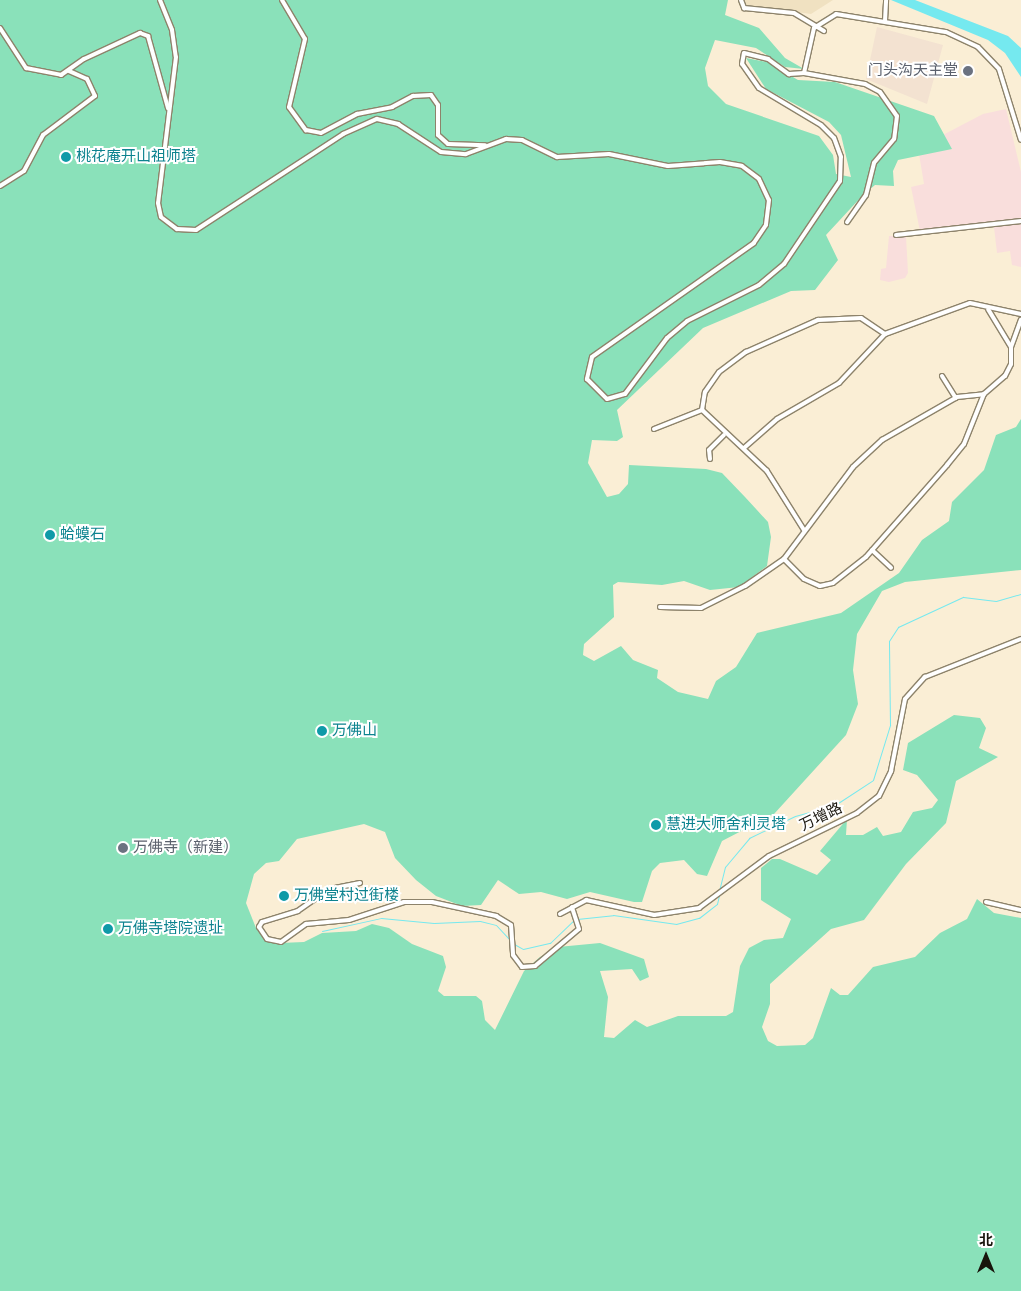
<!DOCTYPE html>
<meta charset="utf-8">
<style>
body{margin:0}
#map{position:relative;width:1021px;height:1291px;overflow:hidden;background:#faeed5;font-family:Bitter,"Noto Sans SC",serif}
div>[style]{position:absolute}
.commercial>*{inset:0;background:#f3e2d1}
.industrial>*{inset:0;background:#f9dedc}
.built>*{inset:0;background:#f0e1c1}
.green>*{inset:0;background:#8ae1ba}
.water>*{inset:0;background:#75e9ef}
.stream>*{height:1px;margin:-0.5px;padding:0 0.5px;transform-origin:0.5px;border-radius:0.5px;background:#75e9ef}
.roads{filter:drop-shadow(1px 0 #8d836b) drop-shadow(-1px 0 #8d836b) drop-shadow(0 1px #8d836b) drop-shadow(0 -1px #8d836b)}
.minor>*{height:4px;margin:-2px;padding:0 2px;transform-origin:2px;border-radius:2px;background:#fff}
.dots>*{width:14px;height:14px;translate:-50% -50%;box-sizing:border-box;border:2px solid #fff;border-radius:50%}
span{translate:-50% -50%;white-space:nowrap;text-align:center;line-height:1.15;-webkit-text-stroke:4px #fff;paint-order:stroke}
.worship-label{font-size:15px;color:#5b616d}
.right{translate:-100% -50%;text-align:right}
.left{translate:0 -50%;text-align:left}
.culture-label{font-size:15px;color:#0d838f}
.street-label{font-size:15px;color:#18140c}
.north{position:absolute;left:961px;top:1231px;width:50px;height:50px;-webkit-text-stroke:4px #fff;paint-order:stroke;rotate:0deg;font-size:14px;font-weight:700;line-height:20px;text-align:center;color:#18140c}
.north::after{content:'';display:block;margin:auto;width:18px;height:22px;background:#18140c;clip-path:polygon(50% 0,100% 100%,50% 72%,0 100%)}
</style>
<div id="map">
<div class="commercial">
<i style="clip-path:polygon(877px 27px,943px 45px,927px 104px,866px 79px)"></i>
</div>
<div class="industrial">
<i style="clip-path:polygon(1006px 109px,1021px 172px,1021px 219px,920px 231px,911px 187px,924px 184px,918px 148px,983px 114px)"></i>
<i style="clip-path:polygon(1021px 224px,1021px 267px,1012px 265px,1010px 251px,997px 253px,994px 227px)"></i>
<i style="clip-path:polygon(889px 236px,906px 236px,908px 273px,905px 278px,889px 282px,880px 280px,881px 269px,886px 268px)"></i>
</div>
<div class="built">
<i style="clip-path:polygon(745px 0,833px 0,811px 14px,745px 5px)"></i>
</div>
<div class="green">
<i style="clip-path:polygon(0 0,728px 0,725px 15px,759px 28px,785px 58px,804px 69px,785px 67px,756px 48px,715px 40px,705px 68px,708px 86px,726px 104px,819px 136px,833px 155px,836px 174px,851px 177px,841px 135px,829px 122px,766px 89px,746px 58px,767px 62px,798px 80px,835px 82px,934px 116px,952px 149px,898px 160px,893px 171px,894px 186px,875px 185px,863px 195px,826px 235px,838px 260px,815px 290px,791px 291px,703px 328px,617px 410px,623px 437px,617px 441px,592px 440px,588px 463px,607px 497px,619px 494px,628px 484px,629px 465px,706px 469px,722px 473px,745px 497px,768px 522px,771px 537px,767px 566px,739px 587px,710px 590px,684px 581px,662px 585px,618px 582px,613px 585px,614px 617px,584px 644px,583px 655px,594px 661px,621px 646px,633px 660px,658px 670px,657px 678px,678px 692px,708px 699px,716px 681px,736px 667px,757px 633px,841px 613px,899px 573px,922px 540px,949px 521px,952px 502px,984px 470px,996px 435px,1016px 427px,1021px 419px,1021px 570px,905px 582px,882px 591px,857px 634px,853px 670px,858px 704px,846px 735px,774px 814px,722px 841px,707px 876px,697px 874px,684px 860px,660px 863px,652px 871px,642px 902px,634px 902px,590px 892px,567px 899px,541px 892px,519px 894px,498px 880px,481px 905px,462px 906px,436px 896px,416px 880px,395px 858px,385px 832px,364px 824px,297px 839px,279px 861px,266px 863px,254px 874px,246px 903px,256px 928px,268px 940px,280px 943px,304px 942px,322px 933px,356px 931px,372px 924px,389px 928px,412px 944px,443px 956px,446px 967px,438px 991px,444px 996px,476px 996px,482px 1001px,485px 1020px,495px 1030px,524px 971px,540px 957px,558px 947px,600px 943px,644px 959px,649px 977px,640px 981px,632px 969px,600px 971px,608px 997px,604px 1037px,614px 1038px,635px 1020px,647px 1027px,678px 1016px,726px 1016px,733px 1012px,740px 966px,749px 948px,764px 940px,783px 938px,791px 919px,761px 900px,761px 868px,772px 859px,780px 859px,817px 875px,831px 860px,820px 851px,847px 819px,846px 835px,863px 835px,877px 827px,883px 836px,901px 832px,913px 812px,932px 808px,938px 800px,917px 775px,903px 770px,908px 743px,954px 715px,980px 718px,986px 728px,979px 748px,998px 757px,956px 781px,946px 823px,906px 864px,864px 920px,831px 929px,770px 984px,770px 1004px,762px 1027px,768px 1041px,777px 1046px,805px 1045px,813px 1038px,831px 988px,840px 995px,848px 995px,873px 967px,915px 957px,940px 933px,967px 919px,977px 899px,994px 913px,1021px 918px,1021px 1291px,0 1291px)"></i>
</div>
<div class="water">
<i style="clip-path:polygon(891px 0,915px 0,1008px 36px,1021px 48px,1021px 77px,1005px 53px,988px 40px)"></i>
</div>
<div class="stream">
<i style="left:719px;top:891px;width:25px;rotate:-76deg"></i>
<i style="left:725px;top:867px;width:38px;rotate:-50deg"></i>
<i style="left:749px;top:838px;width:51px;rotate:-25.6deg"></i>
<i style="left:795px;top:816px;width:41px;rotate:-15.4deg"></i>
<i style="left:835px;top:805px;width:45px;rotate:-33.3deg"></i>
<i style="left:873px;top:780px;width:58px;rotate:-72.8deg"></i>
<i style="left:890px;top:725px;width:84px;rotate:-90.7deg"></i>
<i style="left:889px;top:641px;width:17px;rotate:-57deg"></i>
<i style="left:898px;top:627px;width:72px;rotate:-24.8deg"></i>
<i style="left:963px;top:597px;width:33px;rotate:7deg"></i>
<i style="left:996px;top:601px;width:26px;rotate:-16deg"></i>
<i style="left:577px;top:919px;width:36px;rotate:-6deg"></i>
<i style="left:613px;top:915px;width:64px;rotate:8.1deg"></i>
<i style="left:676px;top:924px;width:24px;rotate:-15deg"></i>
<i style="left:699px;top:918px;width:23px;rotate:-38deg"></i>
<i style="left:717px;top:904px;width:9px;rotate:-77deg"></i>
<i style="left:322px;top:931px;width:60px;rotate:-12.4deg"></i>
<i style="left:381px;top:918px;width:53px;rotate:5.4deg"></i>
<i style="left:434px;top:923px;width:46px;rotate:-2.5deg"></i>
<i style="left:480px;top:921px;width:16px;rotate:14deg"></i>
<i style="left:496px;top:925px;width:22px;rotate:47deg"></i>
<i style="left:514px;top:944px;width:10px;rotate:29deg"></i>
<i style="left:523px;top:949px;width:28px;rotate:-13deg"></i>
<i style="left:550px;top:943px;width:33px;rotate:-44deg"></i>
</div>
<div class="roads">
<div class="minor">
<i style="left:160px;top:0;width:32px;rotate:68deg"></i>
<i style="left:172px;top:30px;width:27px;rotate:82deg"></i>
<i style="left:176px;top:57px;width:147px;rotate:97deg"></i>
<i style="left:158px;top:203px;width:14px;rotate:78deg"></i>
<i style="left:161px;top:217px;width:20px;rotate:37deg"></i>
<i style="left:177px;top:229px;width:19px;rotate:3deg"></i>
<i style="left:196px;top:230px;width:176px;rotate:-33.1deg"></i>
<i style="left:343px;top:134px;width:37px;rotate:-24deg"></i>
<i style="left:377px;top:119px;width:22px;rotate:13deg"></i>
<i style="left:398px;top:124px;width:51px;rotate:33.1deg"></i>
<i style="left:441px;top:152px;width:25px;rotate:5deg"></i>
<i style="left:466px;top:154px;width:43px;rotate:-20.6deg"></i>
<i style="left:506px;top:139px;width:16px;rotate:4deg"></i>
<i style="left:522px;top:140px;width:39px;rotate:26deg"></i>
<i style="left:557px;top:157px;width:52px;rotate:-3.3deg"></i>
<i style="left:609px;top:154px;width:60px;rotate:11.5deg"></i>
<i style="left:668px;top:166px;width:52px;rotate:-4.4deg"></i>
<i style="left:720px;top:162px;width:22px;rotate:10deg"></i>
<i style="left:742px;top:166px;width:21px;rotate:37deg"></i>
<i style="left:759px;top:179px;width:23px;rotate:65deg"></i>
<i style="left:769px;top:200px;width:25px;rotate:97deg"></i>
<i style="left:766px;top:225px;width:22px;rotate:124deg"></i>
<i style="left:754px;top:243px;width:198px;rotate:144.9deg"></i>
<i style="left:592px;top:357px;width:23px;rotate:103deg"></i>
<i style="left:587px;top:379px;width:28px;rotate:45deg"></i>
<i style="left:607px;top:399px;width:19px;rotate:-16deg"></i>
<i style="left:625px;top:394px;width:70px;rotate:-53.1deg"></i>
<i style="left:667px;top:338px;width:26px;rotate:-40deg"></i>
<i style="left:687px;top:321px;width:80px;rotate:-26.6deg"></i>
<i style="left:759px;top:285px;width:33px;rotate:-40deg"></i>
<i style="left:784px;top:264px;width:100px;rotate:-56deg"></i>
<i style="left:840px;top:181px;width:24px;rotate:-88deg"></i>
<i style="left:841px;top:157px;width:20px;rotate:-110deg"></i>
<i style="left:834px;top:138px;width:18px;rotate:-135deg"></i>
<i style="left:821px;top:125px;width:72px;rotate:-149.2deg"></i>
<i style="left:759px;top:88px;width:29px;rotate:-125deg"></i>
<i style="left:742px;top:64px;width:11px;rotate:-80deg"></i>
<i style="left:744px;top:53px;width:25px;rotate:14deg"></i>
<i style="left:768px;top:59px;width:26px;rotate:36deg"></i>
<i style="left:789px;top:74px;width:15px;rotate:-4deg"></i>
<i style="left:804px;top:73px;width:46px;rotate:-77.5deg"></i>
<i style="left:814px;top:28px;width:26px;rotate:-32deg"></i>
<i style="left:836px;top:14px;width:111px;rotate:9.3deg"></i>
<i style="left:946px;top:32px;width:35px;rotate:25deg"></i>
<i style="left:978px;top:47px;width:30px;rotate:46deg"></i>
<i style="left:999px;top:69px;width:74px;rotate:72.8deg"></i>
<i style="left:282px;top:0;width:45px;rotate:59.5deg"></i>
<i style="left:305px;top:39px;width:70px;rotate:103.2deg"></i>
<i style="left:289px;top:107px;width:29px;rotate:54deg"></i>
<i style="left:306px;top:130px;width:15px;rotate:11deg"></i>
<i style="left:321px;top:133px;width:41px;rotate:-27.8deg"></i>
<i style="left:357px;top:114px;width:36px;rotate:-11deg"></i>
<i style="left:392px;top:107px;width:24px;rotate:-28deg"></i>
<i style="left:413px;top:96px;width:18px;rotate:-3deg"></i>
<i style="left:431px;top:95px;width:12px;rotate:55deg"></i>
<i style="left:438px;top:105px;width:30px;rotate:90deg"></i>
<i style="left:438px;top:135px;width:13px;rotate:42deg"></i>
<i style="left:448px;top:144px;width:37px;rotate:2deg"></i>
<i style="left:741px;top:0;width:9px;rotate:69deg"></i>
<i style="left:744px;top:8px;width:50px;rotate:5.7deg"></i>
<i style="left:794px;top:13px;width:35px;rotate:31deg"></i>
<i style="left:885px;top:21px;width:21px;rotate:-87deg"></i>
<i style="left:0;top:28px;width:48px;rotate:57deg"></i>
<i style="left:26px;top:68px;width:36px;rotate:11deg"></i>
<i style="left:61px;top:75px;width:28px;rotate:-35deg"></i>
<i style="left:84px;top:59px;width:62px;rotate:-24.9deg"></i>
<i style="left:140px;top:33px;width:9px;rotate:21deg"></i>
<i style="left:148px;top:36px;width:75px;rotate:74.5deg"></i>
<i style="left:804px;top:73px;width:62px;rotate:10.2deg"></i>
<i style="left:865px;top:84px;width:17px;rotate:28deg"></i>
<i style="left:880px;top:92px;width:29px;rotate:55deg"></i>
<i style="left:897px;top:116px;width:23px;rotate:97deg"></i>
<i style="left:894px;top:139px;width:31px;rotate:130deg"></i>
<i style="left:874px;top:163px;width:33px;rotate:104deg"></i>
<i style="left:866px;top:195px;width:33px;rotate:125deg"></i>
<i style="left:0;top:186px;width:28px;rotate:-32deg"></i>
<i style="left:24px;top:171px;width:41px;rotate:-62.2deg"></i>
<i style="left:43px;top:135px;width:65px;rotate:-36.9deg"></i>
<i style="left:95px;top:96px;width:19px;rotate:-115deg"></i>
<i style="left:87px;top:79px;width:20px;rotate:-156deg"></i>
<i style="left:896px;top:235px;width:126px;rotate:-6.4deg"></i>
<i style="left:1011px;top:347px;width:29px;rotate:-70deg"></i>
<i style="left:942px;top:376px;width:26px;rotate:58deg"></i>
<i style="left:654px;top:429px;width:52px;rotate:-21.6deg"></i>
<i style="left:744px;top:448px;width:44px;rotate:-41.3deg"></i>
<i style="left:777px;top:419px;width:72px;rotate:-30.1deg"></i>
<i style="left:839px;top:383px;width:67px;rotate:-46.8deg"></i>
<i style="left:885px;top:334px;width:90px;rotate:-20deg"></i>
<i style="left:970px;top:303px;width:52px;rotate:12.2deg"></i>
<i style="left:710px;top:459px;width:9px;rotate:-96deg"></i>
<i style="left:709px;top:450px;width:21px;rotate:-45deg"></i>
<i style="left:804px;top:530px;width:70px;rotate:-122.1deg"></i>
<i style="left:767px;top:471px;width:89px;rotate:-136.8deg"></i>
<i style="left:702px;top:410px;width:18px;rotate:-81deg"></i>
<i style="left:705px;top:392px;width:24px;rotate:-55deg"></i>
<i style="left:719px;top:372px;width:34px;rotate:-37deg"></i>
<i style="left:746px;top:352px;width:79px;rotate:-24deg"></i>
<i style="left:818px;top:320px;width:43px;rotate:-2.7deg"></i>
<i style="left:861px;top:318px;width:29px;rotate:34deg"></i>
<i style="left:872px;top:550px;width:26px;rotate:43deg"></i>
<i style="left:784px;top:559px;width:28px;rotate:45deg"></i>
<i style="left:804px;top:579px;width:17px;rotate:24deg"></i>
<i style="left:820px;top:586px;width:13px;rotate:-13deg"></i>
<i style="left:833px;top:583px;width:42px;rotate:-38.2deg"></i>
<i style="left:866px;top:557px;width:123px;rotate:-48.6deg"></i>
<i style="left:947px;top:465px;width:27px;rotate:-51deg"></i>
<i style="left:964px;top:444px;width:54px;rotate:-68.2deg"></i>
<i style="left:984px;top:394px;width:28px;rotate:-41deg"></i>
<i style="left:1005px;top:376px;width:13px;rotate:-63deg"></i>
<i style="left:1011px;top:364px;width:17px;rotate:-90deg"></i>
<i style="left:1011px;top:347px;width:44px;rotate:-121.2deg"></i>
<i style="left:660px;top:607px;width:41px;rotate:1.4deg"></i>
<i style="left:701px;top:608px;width:49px;rotate:-26.6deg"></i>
<i style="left:745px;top:586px;width:47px;rotate:-34.7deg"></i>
<i style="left:784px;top:559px;width:115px;rotate:-53.1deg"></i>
<i style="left:853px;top:467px;width:40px;rotate:-43deg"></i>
<i style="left:882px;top:440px;width:86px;rotate:-29.8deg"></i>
<i style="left:957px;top:397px;width:27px;rotate:-6deg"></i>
<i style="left:360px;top:883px;width:32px;rotate:169deg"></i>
<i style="left:329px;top:889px;width:38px;rotate:145deg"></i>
<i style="left:298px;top:911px;width:38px;rotate:163deg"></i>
<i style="left:262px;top:922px;width:6px;rotate:121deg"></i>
<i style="left:259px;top:927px;width:14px;rotate:56deg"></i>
<i style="left:267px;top:939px;width:14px;rotate:12deg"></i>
<i style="left:281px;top:942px;width:31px;rotate:-36deg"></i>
<i style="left:306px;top:924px;width:43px;rotate:-5.3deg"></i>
<i style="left:349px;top:920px;width:58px;rotate:-18.1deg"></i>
<i style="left:404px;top:902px;width:28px"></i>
<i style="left:432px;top:902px;width:66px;rotate:12.3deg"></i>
<i style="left:496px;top:916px;width:17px;rotate:31deg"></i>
<i style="left:511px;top:925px;width:30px;rotate:86deg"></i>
<i style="left:513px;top:955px;width:15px;rotate:53deg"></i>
<i style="left:522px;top:967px;width:13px;rotate:-4deg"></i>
<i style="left:535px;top:966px;width:57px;rotate:-40.1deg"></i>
<i style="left:579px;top:929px;width:23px;rotate:-108deg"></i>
<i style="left:986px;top:902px;width:36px;rotate:13deg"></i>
<i style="left:560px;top:914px;width:30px;rotate:-28deg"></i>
<i style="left:586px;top:900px;width:70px;rotate:12.4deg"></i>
<i style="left:654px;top:915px;width:46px;rotate:-8.8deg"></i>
<i style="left:699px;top:908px;width:87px;rotate:-36.6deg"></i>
<i style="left:769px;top:856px;width:98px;rotate:-26deg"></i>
<i style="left:857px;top:813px;width:28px;rotate:-38deg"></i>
<i style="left:879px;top:796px;width:28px;rotate:-64deg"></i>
<i style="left:891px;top:771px;width:73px;rotate:-79deg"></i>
<i style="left:905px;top:699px;width:30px;rotate:-48deg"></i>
<i style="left:925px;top:677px;width:103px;rotate:-21.6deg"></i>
</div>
</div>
<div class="dots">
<i style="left:968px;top:71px;background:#6b7280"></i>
<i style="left:66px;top:157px;background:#0f9aa8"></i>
<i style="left:50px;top:535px;background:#0f9aa8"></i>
<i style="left:322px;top:731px;background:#0f9aa8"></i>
<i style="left:656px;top:825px;background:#0f9aa8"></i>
<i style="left:123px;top:848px;background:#6b7280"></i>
<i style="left:284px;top:896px;background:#0f9aa8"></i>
<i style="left:108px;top:929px;background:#0f9aa8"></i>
</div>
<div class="worship-label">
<span class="right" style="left:958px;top:71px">门头沟天主堂</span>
<span class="left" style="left:133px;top:848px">万佛寺（新建）</span>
</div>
<div class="culture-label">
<span class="left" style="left:76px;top:157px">桃花庵开山祖师塔</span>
<span class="left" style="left:60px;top:535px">蛤蟆石</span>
<span class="left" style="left:332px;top:731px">万佛山</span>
<span class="left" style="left:666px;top:825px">慧进大师舍利灵塔</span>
<span class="left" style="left:294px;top:896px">万佛堂村过街楼</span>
<span class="left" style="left:118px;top:929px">万佛寺塔院遗址</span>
</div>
<div class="street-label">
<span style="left:821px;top:817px;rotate:-26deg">万增路</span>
</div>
<div class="north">北</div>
</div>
